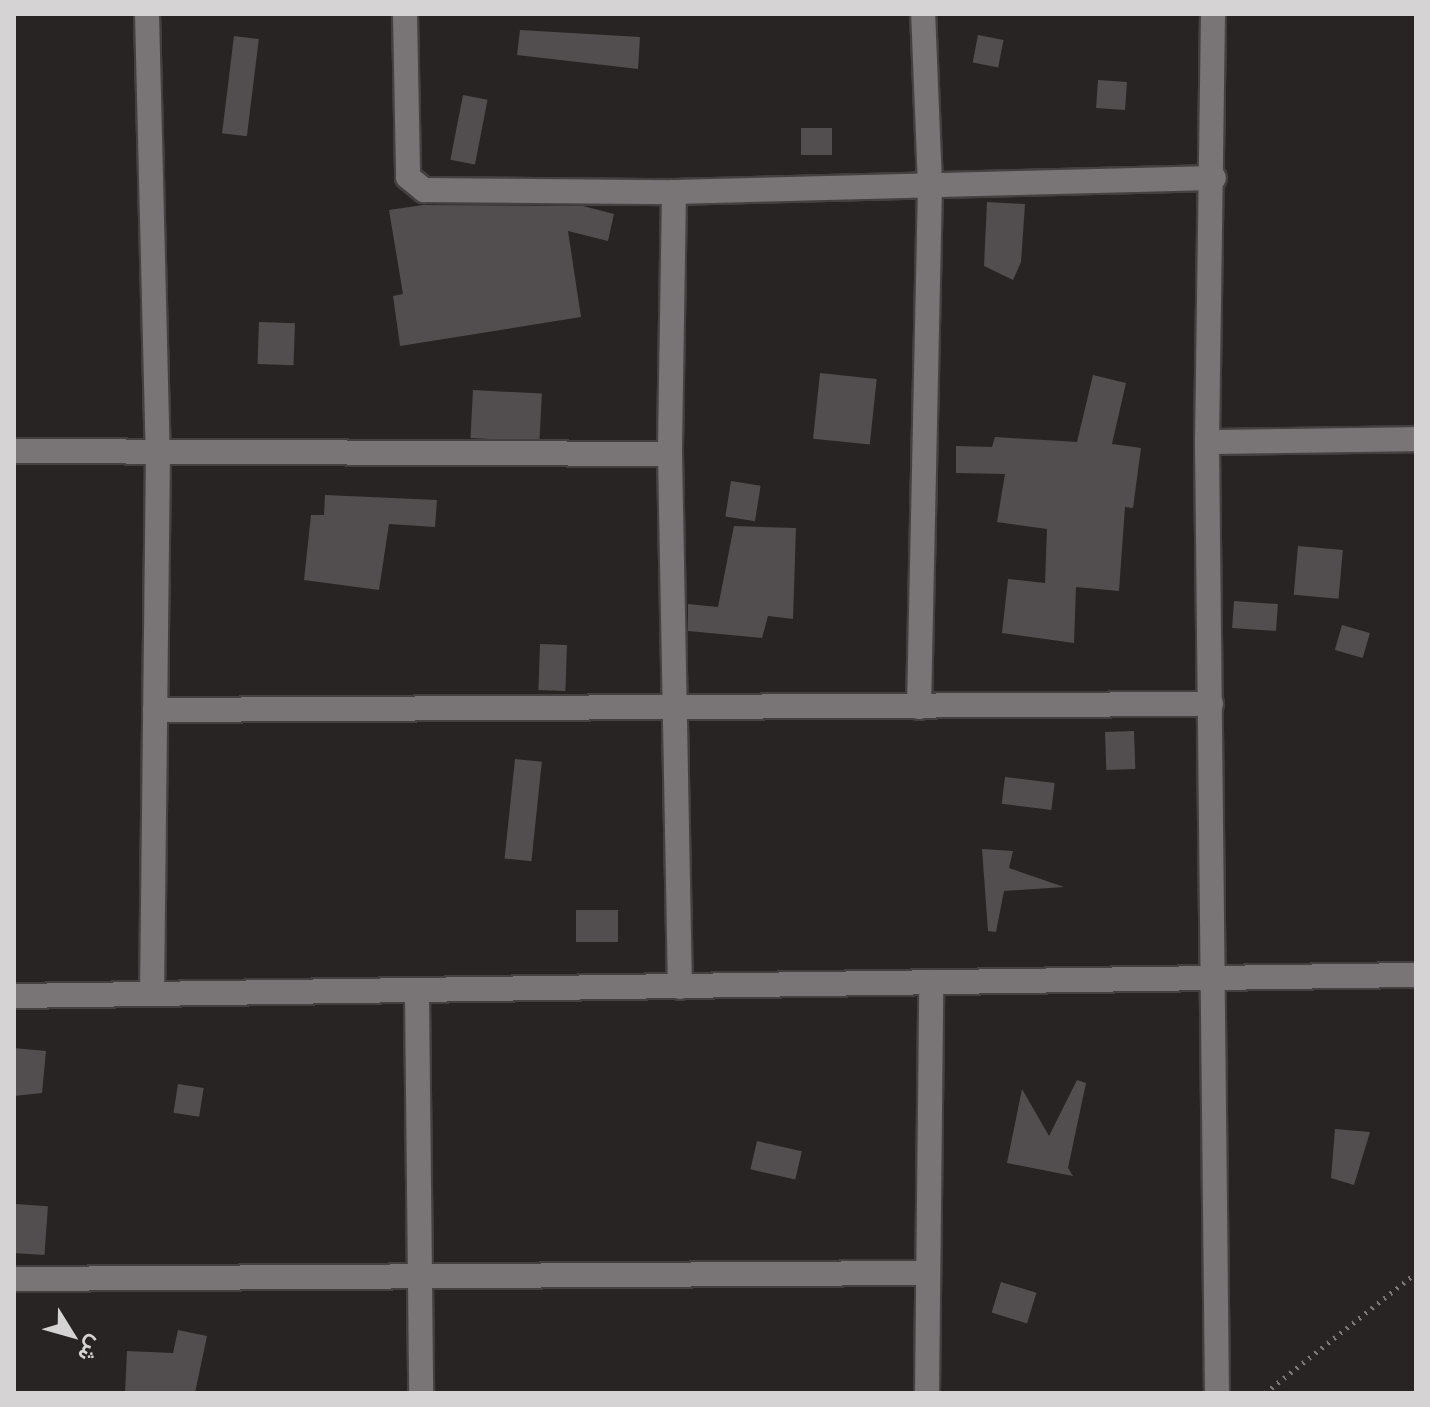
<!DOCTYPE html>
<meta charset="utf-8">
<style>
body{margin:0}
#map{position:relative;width:1430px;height:1407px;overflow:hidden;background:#282424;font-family:Quicksand,Vazirmatn,sans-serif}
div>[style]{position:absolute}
.building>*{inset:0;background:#524d4e;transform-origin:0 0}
.path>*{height:5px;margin-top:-2.5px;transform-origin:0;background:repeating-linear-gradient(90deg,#7c7879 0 2px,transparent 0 8px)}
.roads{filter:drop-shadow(2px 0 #444041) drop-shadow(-2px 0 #444041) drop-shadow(0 2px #444041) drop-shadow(0 -2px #444041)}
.street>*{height:24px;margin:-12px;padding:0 12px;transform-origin:12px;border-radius:12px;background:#797475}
span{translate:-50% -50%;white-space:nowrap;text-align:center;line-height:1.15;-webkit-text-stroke:7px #282424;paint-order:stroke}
.frame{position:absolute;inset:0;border:16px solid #d6d3d4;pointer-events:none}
.north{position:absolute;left:32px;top:1295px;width:80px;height:80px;-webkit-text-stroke:6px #282424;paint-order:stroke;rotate:127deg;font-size:22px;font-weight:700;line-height:32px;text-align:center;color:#d6d3d4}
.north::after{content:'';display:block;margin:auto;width:28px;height:36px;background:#d6d3d4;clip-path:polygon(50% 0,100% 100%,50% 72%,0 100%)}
</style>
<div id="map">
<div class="building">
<i style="clip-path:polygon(520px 30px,640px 37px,638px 69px,517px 55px)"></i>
<i style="left:978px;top:35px;width:26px;height:28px;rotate:11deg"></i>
<i style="left:234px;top:36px;width:25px;height:98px;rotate:7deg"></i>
<i style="left:1098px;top:80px;width:29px;height:28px;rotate:4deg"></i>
<i style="left:463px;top:95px;width:25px;height:66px;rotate:11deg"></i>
<i style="left:801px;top:128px;width:31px;height:27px"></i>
<i style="clip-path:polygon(987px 202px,1025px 204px,1021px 262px,1013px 280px,984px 266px)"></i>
<i style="clip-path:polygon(423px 205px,583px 206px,614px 214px,608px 241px,568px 231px,581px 317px,400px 346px,393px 296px,403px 294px,389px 210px)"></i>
<i style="left:259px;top:322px;width:36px;height:42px;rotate:2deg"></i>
<i style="left:820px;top:373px;width:57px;height:66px;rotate:6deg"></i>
<i style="clip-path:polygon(1093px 375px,1126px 383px,1112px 444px,1141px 448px,1133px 508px,1125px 507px,1119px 591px,1076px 587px,1074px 643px,1002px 633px,1008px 579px,1045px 583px,1047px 529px,997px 522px,1005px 474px,956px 473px,956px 446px,992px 447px,995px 437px,1077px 442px)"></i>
<i style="left:473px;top:390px;width:69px;height:48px;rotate:3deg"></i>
<i style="left:731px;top:481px;width:30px;height:36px;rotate:9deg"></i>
<i style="clip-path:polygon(325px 495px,437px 500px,435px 527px,389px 524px,379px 590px,304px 580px,311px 515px,324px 515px)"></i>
<i style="clip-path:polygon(734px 526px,796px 528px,793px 619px,768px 616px,762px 638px,688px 631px,688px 604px,718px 607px)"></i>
<i style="left:1298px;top:546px;width:45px;height:49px;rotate:5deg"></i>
<i style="left:1234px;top:601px;width:44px;height:27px;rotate:4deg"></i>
<i style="left:1342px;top:625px;width:29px;height:26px;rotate:16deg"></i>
<i style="left:540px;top:644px;width:27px;height:46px;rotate:2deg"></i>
<i style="left:1134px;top:731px;width:38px;height:29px;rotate:88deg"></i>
<i style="left:515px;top:759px;width:27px;height:100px;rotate:6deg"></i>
<i style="left:1005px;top:777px;width:50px;height:27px;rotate:7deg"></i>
<i style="clip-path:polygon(982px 849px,1013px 851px,1009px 868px,1064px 887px,1004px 891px,996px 932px,988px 931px)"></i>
<i style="left:576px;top:910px;width:42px;height:32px"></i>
<i style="clip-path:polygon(14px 1048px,46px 1051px,42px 1093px,14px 1096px)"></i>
<i style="clip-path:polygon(1077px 1080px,1086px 1083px,1068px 1168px,1073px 1176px,1007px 1163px,1022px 1089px,1049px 1136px)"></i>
<i style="left:178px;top:1084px;width:26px;height:29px;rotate:9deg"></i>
<i style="clip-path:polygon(1335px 1129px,1370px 1132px,1354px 1185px,1331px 1178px)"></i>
<i style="left:757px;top:1141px;width:46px;height:29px;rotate:13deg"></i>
<i style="left:16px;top:1204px;width:32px;height:49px;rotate:4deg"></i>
<i style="left:1001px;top:1282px;width:37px;height:32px;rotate:17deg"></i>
<i style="clip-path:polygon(178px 1330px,207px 1336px,195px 1393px,125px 1393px,127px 1351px,173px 1353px)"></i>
</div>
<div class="path">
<i style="left:1265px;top:1393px;width:193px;rotate:-38.5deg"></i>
</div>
<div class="roads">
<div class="street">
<i style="left:147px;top:14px;width:437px;rotate:88.6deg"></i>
<i style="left:158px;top:451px;width:542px;rotate:90.63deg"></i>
<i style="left:405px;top:14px;width:163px;rotate:88.9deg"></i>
<i style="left:408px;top:177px;width:21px;rotate:39deg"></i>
<i style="left:424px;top:190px;width:250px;rotate:0.5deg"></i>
<i style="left:674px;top:192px;width:540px;rotate:-1.49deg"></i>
<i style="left:1213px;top:14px;width:428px;rotate:90.8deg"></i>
<i style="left:1207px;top:442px;width:951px;rotate:89.4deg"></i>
<i style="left:674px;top:192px;width:262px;rotate:90.9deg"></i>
<i style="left:670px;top:454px;width:533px;rotate:88.93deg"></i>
<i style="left:1207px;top:442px;width:209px;rotate:-0.8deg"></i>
<i style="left:14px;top:451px;width:656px;rotate:0.26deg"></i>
<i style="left:919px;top:707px;width:522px;rotate:-88.79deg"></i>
<i style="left:930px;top:185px;width:171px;rotate:-92.3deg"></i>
<i style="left:155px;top:710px;width:1056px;rotate:-0.33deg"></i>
<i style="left:417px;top:994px;width:399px;rotate:89.4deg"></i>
<i style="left:14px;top:996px;width:1402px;rotate:-0.86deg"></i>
<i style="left:14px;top:1279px;width:914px;rotate:-0.38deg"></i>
<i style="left:927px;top:1393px;width:407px;rotate:-89.4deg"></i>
</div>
</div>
<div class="frame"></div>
<div class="north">ش</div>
</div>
